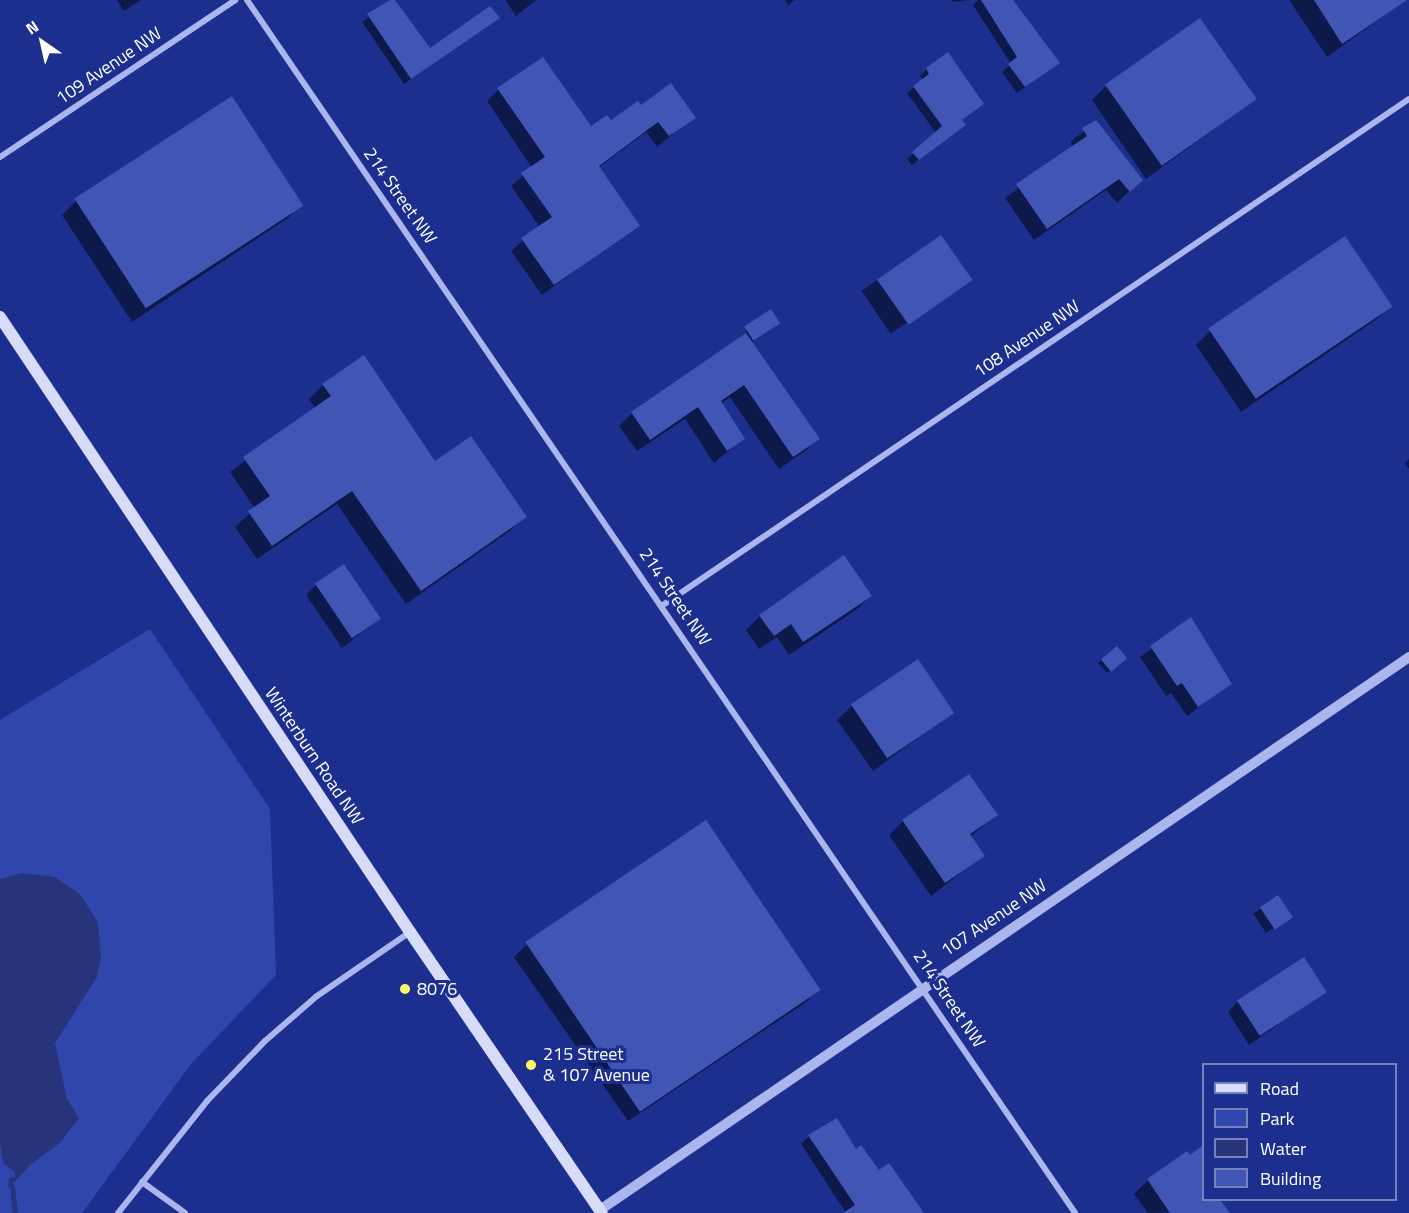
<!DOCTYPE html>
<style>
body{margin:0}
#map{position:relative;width:1409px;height:1213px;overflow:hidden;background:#1c2f8e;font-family:"Titillium Web",sans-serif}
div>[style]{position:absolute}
.green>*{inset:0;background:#2f46ac}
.water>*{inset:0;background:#27347c}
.shadow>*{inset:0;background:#0007;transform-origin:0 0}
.stream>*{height:5px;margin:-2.5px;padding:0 2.5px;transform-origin:2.5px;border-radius:2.5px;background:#27347c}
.building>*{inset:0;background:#4055b4;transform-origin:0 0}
.minor>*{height:6px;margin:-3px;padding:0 3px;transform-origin:3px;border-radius:3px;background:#aab6ed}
.tertiary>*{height:10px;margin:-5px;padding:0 5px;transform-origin:5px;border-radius:5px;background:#aab6ed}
.secondary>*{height:12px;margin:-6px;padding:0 6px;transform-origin:6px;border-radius:6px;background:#d7dcfa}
.dots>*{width:16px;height:16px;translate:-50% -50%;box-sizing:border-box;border:3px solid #1c2f8e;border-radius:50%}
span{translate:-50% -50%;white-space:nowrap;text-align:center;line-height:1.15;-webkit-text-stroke:6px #1c2f8e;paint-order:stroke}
.street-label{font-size:18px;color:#fff}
.poi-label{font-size:18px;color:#fff}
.left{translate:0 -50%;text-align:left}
.legend{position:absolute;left:1202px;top:1063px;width:195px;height:138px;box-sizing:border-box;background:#1c2f8e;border:2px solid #7782bb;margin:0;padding:8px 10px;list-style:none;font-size:18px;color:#fff}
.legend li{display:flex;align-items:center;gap:12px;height:30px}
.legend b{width:30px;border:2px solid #7782bb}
.north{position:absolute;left:12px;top:12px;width:60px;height:60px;-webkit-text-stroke:4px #1c2f8e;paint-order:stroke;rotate:326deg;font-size:16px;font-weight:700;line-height:24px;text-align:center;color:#fff}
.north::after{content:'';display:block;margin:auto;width:21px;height:27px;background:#fff;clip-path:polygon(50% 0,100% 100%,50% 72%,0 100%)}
</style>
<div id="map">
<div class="green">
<i style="clip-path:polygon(150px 629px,270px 809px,276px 975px,191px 1064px,82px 1213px,0 1213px,0 720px)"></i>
</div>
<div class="water">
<i style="clip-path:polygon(21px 873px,55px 877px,80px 894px,98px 923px,101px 958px,97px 977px,55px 1043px,67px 1099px,79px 1118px,60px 1143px,31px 1164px,8px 1189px,9px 1178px,15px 1177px,15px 1172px,3px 1163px,0 1143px,0 879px)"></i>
</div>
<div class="shadow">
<i style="clip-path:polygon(117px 0,141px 0,124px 11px)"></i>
<i style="clip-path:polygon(393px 0,430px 50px,498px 18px,404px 84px,362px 22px)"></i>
<i style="clip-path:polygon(505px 0,536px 0,516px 16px)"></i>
<i style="clip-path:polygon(785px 0,795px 0,788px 5px)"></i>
<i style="clip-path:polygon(952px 0,969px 0,953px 2px)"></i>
<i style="clip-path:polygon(978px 0,1012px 0,1058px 63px,1017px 93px,1002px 72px,1011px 64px,973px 5px)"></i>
<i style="clip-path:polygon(1289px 0,1393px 0,1397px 6px,1327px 57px)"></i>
<i style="clip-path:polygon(1200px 20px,1255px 99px,1146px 179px,1092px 100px,1106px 86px)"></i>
<i style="clip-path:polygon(927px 69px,982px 104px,961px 121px,957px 131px,912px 165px,907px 159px,936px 133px,907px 93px,923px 80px,920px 76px)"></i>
<i style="clip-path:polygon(498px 90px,591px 128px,640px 107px,694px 117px,657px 147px,646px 132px,598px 168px,638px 225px,542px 295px,511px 251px,539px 226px,511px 186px,532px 168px,487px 101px)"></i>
<i style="clip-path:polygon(1096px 122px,1141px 180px,1117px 203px,1106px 190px,1034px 240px,1005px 198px,1074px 147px,1070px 142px)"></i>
<i style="clip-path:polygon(76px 201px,302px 204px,288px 218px,132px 322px,62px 215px)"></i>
<i style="left:941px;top:237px;width:52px;height:96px;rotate:56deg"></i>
<i style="clip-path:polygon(1345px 238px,1391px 305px,1377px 319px,1241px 412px,1196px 345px,1210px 331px)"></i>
<i style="clip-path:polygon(776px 325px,751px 343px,818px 439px,805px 451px,779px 469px,730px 397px,721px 404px,743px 439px,714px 463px,685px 419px,637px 451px,619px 426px,632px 413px,746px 334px,746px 328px)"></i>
<i style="clip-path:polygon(323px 385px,435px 463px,525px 516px,511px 530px,406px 604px,337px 504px,257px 559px,235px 527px,255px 509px,230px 472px,315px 408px,309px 399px)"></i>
<i style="clip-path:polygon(1409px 459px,1409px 469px,1405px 463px)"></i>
<i style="clip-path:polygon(316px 585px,379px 619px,342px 648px,306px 595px)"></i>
<i style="clip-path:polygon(870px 596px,856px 610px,789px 655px,777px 637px,759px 649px,746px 630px,760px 616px)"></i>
<i style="clip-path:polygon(1191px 619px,1230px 683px,1187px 716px,1171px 693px,1166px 696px,1140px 657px)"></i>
<i style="clip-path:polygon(1101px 660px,1122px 661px,1107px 673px,1098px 663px)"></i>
<i style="clip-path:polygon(852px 706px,953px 712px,873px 771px,837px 720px)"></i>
<i style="clip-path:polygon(996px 815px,970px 837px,983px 856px,931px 896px,889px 835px,903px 821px)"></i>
<i style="left:1278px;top:897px;width:23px;height:30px;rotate:56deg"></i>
<i style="clip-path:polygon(527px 944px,818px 990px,805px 1003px,628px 1121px,514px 957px)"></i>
<i style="clip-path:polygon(1325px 992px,1249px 1045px,1228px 1012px,1238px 1001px)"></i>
<i style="clip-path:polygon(809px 1136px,855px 1151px,919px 1213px,846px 1213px,801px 1144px)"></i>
<i style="clip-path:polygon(1201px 1149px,1204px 1200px,1218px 1200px,1226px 1211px,1148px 1213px,1134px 1194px,1148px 1180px)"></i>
</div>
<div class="stream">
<i style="left:12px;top:1186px;width:27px;rotate:84deg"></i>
</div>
<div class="building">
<i style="clip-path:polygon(390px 0,395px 0,430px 48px,490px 6px,500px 18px,411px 79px,367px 14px)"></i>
<i style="clip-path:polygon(981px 0,1013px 0,1060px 63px,1025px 87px,1008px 64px,1017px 57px)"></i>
<i style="clip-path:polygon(1314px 0,1407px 0,1342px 44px)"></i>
<i style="left:1200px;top:18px;width:99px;height:116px;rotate:55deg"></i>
<i style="clip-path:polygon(948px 52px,984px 104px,962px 120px,966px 125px,919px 160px,912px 152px,942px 126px,913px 86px,929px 74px,926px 68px)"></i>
<i style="clip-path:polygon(543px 57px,591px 126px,607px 115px,611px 120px,638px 101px,641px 105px,671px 83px,696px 118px,669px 136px,658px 122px,599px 166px,640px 226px,554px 285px,521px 238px,552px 217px,521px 173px,545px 157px,497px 88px)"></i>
<i style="left:232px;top:96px;width:131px;height:188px;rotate:57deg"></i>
<i style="clip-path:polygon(1096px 120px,1143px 180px,1130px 192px,1119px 179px,1047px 229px,1016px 184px,1087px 136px,1082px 128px)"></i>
<i style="left:941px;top:235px;width:55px;height:78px;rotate:55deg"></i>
<i style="left:1345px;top:236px;width:85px;height:165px;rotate:56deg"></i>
<i style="left:771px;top:309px;width:17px;height:32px;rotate:57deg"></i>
<i style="clip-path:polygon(746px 333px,820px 439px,793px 457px,744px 385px,721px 401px,745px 439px,727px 451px,698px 407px,650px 440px,631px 412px)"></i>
<i style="clip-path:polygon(364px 355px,435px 461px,471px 436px,527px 517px,421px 591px,352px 491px,272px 546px,248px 511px,270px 496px,243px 457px,331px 396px,322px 384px)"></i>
<i style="clip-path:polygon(844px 555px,872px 596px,803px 642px,791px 624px,774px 636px,759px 615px)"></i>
<i style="left:344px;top:564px;width:66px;height:35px;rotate:56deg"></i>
<i style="clip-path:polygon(1191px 617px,1232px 684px,1198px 707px,1182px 683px,1177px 686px,1150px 646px)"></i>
<i style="left:1117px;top:646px;width:16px;height:21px;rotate:50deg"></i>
<i style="left:918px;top:659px;width:65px;height:81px;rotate:56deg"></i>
<i style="clip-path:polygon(969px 774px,998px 815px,970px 834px,985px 856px,945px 883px,902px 820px)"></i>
<i style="left:706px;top:820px;width:205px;height:218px;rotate:56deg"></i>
<i style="left:1278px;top:895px;width:27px;height:22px;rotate:56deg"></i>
<i style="left:1304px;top:957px;width:42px;height:80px;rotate:57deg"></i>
<i style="clip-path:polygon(837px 1118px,856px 1149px,861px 1145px,879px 1170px,889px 1163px,924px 1213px,843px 1213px,855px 1205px,808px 1135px)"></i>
<i style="clip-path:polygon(1203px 1145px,1203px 1200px,1220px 1200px,1230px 1213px,1170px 1213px,1147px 1179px,1187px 1151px,1190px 1155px)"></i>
</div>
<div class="minor">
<i style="left:247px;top:0;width:1469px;rotate:55.68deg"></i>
<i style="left:0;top:157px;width:283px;rotate:-33.7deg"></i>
<i style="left:663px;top:605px;width:901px;rotate:-34.15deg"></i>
<i style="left:142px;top:1182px;width:53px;rotate:35.8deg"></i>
<i style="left:118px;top:1213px;width:143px;rotate:-51.5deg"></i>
<i style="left:207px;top:1101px;width:83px;rotate:-46deg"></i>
<i style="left:265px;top:1041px;width:69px;rotate:-40.9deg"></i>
<i style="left:317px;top:996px;width:113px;rotate:-34.5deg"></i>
</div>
<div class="tertiary">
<i style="left:600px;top:1210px;width:980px;rotate:-34.35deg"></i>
</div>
<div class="secondary">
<i style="left:0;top:317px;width:739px;rotate:56.31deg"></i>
<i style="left:410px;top:932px;width:340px;rotate:55.7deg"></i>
</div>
<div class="dots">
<i style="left:405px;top:989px;background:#fefa68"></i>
<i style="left:531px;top:1065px;background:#fefa68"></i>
</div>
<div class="street-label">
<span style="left:109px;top:66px;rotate:-34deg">109 Avenue NW</span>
<span style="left:400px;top:196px;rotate:55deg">214 Street NW</span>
<span style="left:1027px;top:339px;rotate:-34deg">108 Avenue NW</span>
<span style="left:675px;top:597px;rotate:56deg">214 Street NW</span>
<span style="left:314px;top:756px;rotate:56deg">Winterburn Road NW</span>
<span style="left:994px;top:918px;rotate:-34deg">107 Avenue NW</span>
<span style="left:949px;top:999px;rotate:56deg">214 Street NW</span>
</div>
<div class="poi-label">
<span class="left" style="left:417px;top:989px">8076</span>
<span class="left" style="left:543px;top:1065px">215 Street<br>&amp; 107 Avenue</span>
</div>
<ul class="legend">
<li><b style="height:8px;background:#d7dcfa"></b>Road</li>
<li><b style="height:16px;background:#2f46ac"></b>Park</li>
<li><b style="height:16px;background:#27347c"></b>Water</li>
<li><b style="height:16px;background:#4055b4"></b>Building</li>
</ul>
<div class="north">N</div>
</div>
